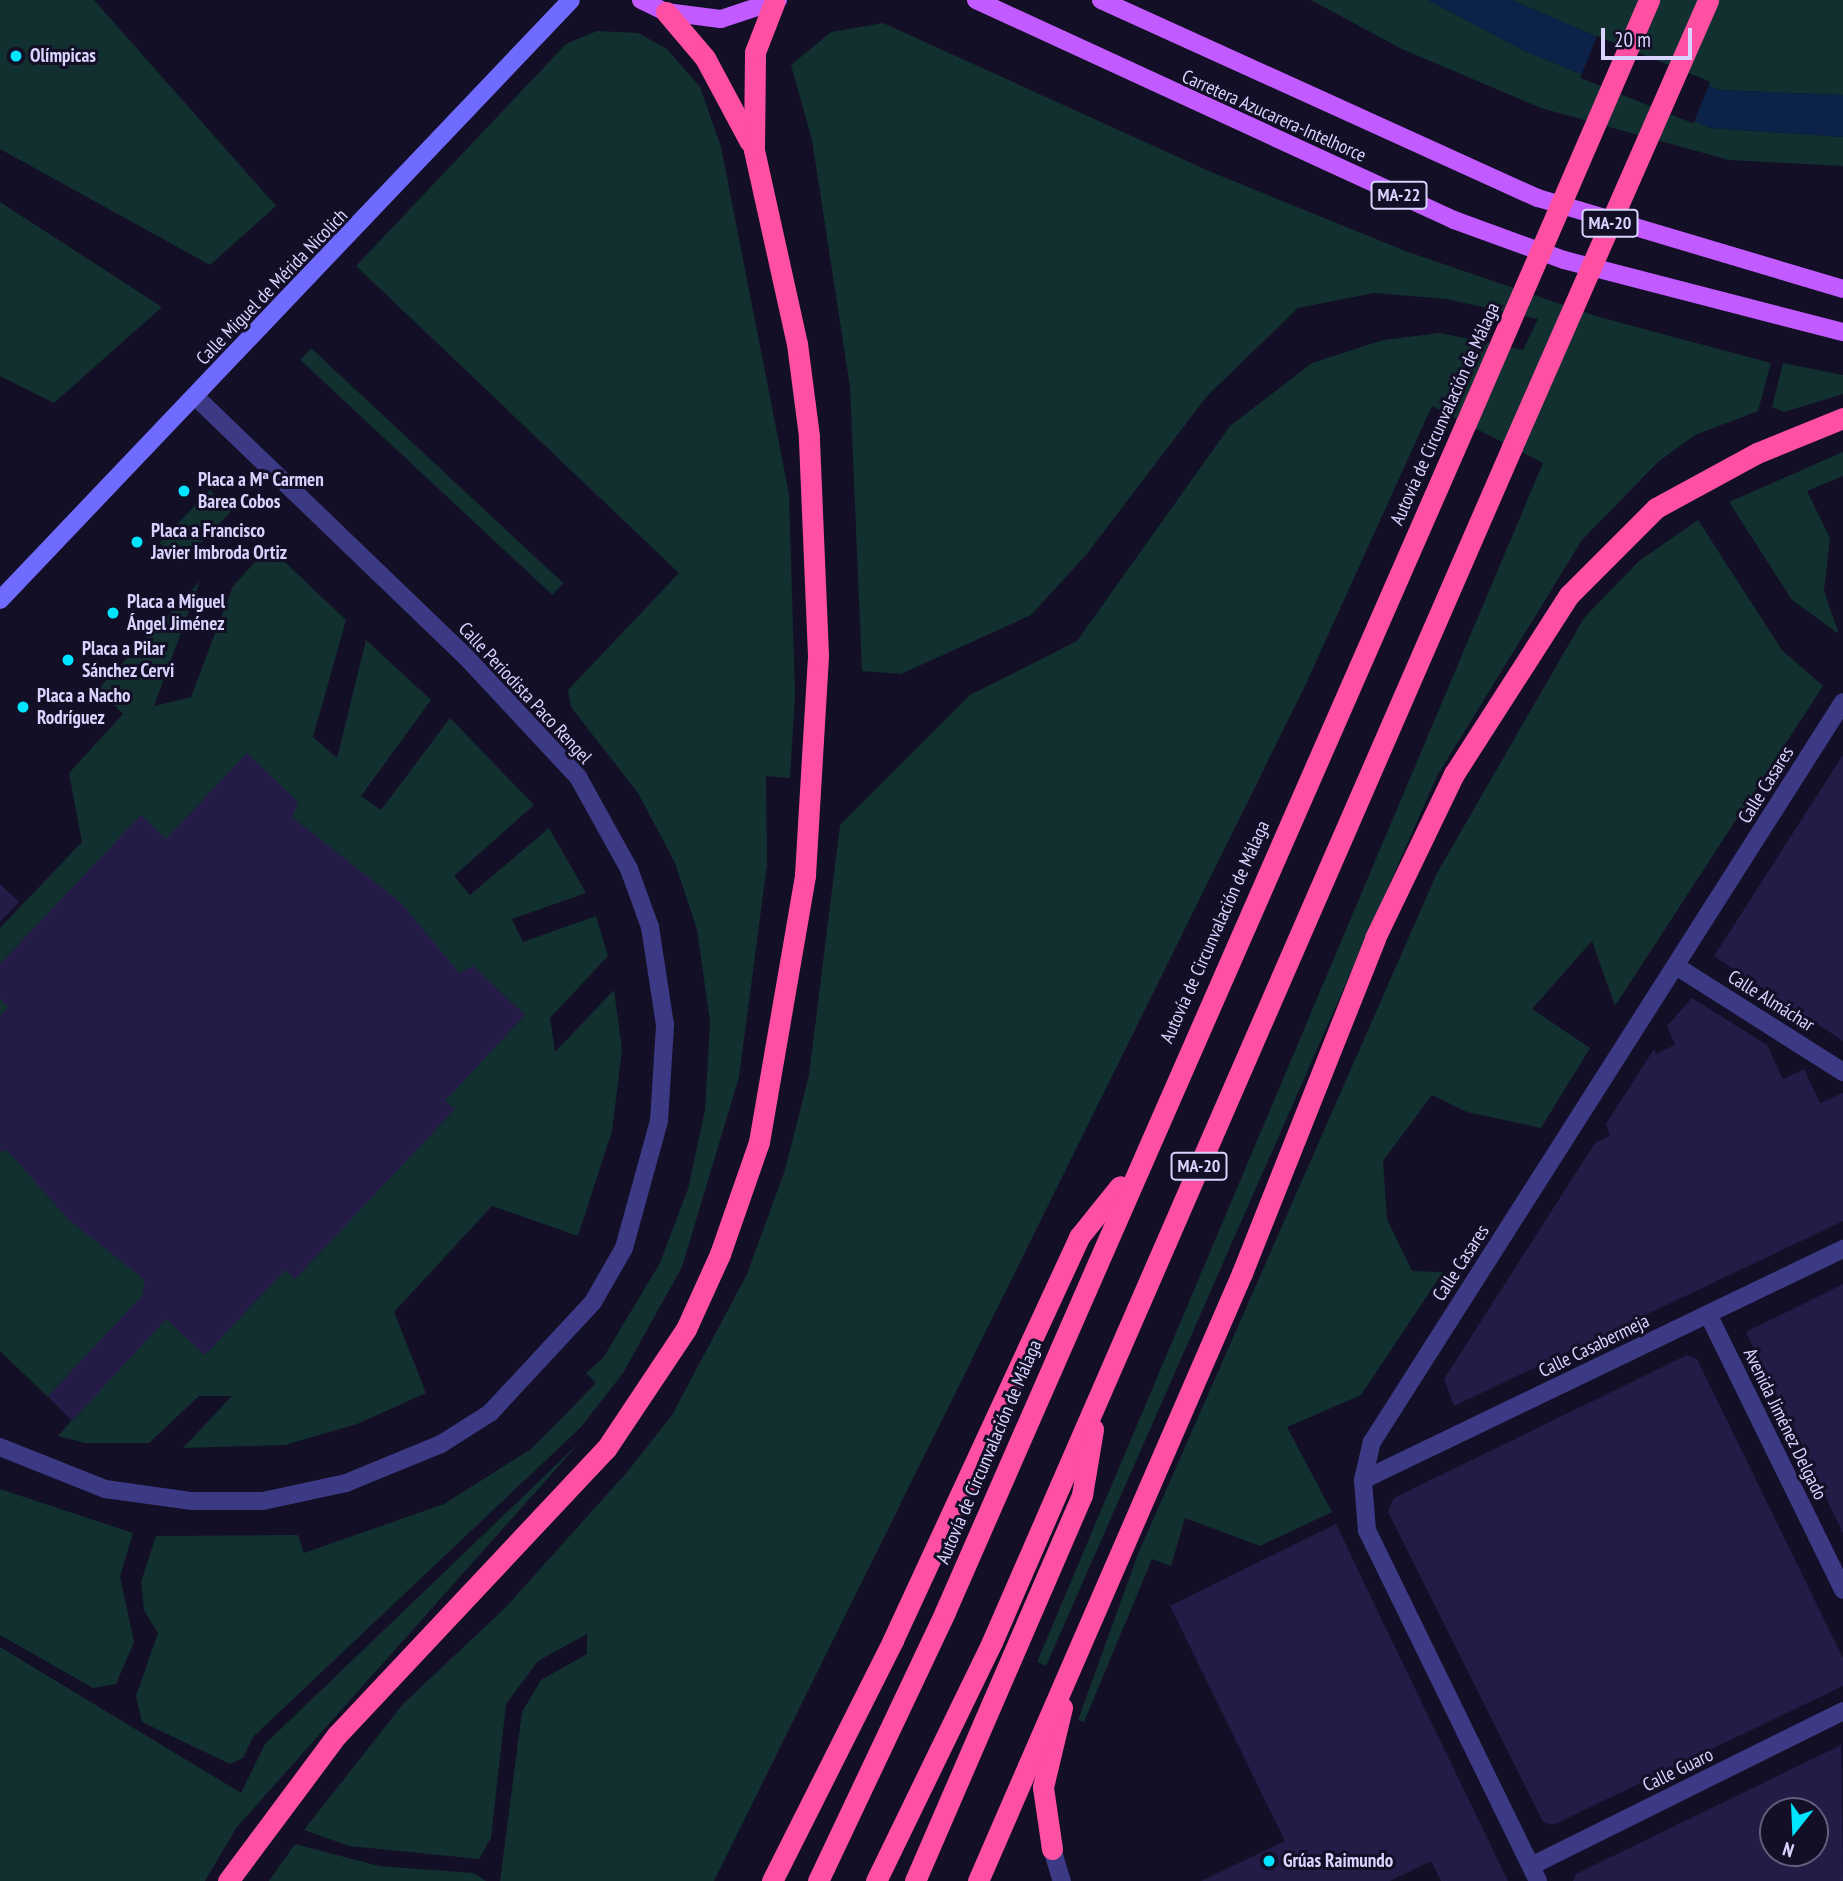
<!DOCTYPE html>
<meta charset="utf-8">
<style>
body{margin:0}
#map{position:relative;width:1843px;height:1881px;overflow:hidden;background:#130f26;font-family:"PT Sans Narrow",sans-serif}
div>[style]{position:absolute}
.green>*{inset:0;background:#12302f;transform-origin:0 0}
.water>*{inset:0;background:#0c2248}
.pier>*{inset:0;background:#130f26;transform-origin:0 0}
.building>*{inset:0;background:#241b47}
.street>*{height:18px;margin:-9px;padding:0 9px;transform-origin:9px;border-radius:9px;background:#3d3a85}
.secondary>*{height:18px;margin:-9px;padding:0 9px;transform-origin:9px;border-radius:9px;background:#6f6bff}
.primary>*{height:18px;margin:-9px;padding:0 9px;transform-origin:9px;border-radius:9px;background:#c25bff}
.highway>*{height:21px;margin:-10.5px;padding:0 10.5px;transform-origin:10.5px;border-radius:10.5px;background:#ff4fa3}
.highway-bridge>*{height:21px;margin:-10.5px;padding:0 10.5px;transform-origin:10.5px;border-radius:10.5px;background:#ff4fa3}
.dots>*{width:19px;height:19px;translate:-50% -50%;box-sizing:border-box;border:4px solid #130f26;border-radius:50%}
span{translate:-50% -50%;white-space:nowrap;text-align:center;line-height:1.15;-webkit-text-stroke:6px #130f26;paint-order:stroke}
.shield-label span{padding:2px 5px;background:#130f26;border:2px solid;border-radius:5px;-webkit-text-stroke-width:0}
.shield-label{font-size:18px;color:#d9d4ff;font-weight:700}
.poi-label{font-size:19px;color:#d9d4ff;font-weight:700}
.left{translate:0 -50%;text-align:left}
.street-label{font-size:19px;color:#d9d4ff}
.north{position:absolute;left:1759px;top:1797px;width:70px;height:70px;box-sizing:border-box;background:#130f26;border:2px solid #625e7d;border-radius:50%;rotate:198deg;font-size:19px;font-weight:700;line-height:28px;text-align:center;color:#d9d4ff}
.north::after{content:'';display:block;margin:auto;width:24px;height:32px;background:#00e5ff;clip-path:polygon(50% 0,100% 100%,50% 72%,0 100%)}
.scale{position:absolute;left:1601px;top:28px;width:91px;height:32px;box-sizing:border-box;border:4px solid #d9d4ff;border-top:0;padding-left:9px;font-size:21px;line-height:24px;white-space:nowrap;color:#d9d4ff;-webkit-text-stroke:5px #130f26;paint-order:stroke}
</style>
<div id="map">
<div class="green">
<i style="clip-path:polygon(0 0,94px 0,276px 206px,210px 265px,0 149px)"></i>
<i style="clip-path:polygon(1311px 0,1428px 0,1523px 50px,1711px 128px,1843px 137px,1843px 166px,1729px 160px,1541px 108px,1402px 49px)"></i>
<i style="clip-path:polygon(1512px 0,1843px 0,1843px 95px,1719px 90px)"></i>
<i style="clip-path:polygon(883px 23px,1211px 172px,1408px 252px,1599px 317px,1771px 363px,1758px 411px,1695px 435px,1658px 462px,1582px 540px,1437px 776px,1046px 1666px,1037px 1662px,1543px 463px,1432px 406px,1304px 688px,714px 1881px,500px 1881px,522px 1712px,541px 1680px,587px 1654px,587px 1634px,538px 1661px,506px 1704px,491px 1838px,479px 1859px,349px 1846px,304px 1830px,403px 1704px,505px 1608px,628px 1471px,672px 1415px,747px 1274px,785px 1170px,809px 1075px,840px 825px,970px 695px,1077px 641px,1230px 426px,1312px 363px,1383px 340px,1440px 333px,1523px 350px,1538px 319px,1446px 299px,1374px 293px,1298px 308px,1207px 396px,1086px 555px,1031px 615px,901px 674px,862px 671px,850px 387px,812px 140px,791px 65px,831px 32px)"></i>
<i style="clip-path:polygon(597px 31px,638px 33px,667px 49px,700px 87px,721px 147px,789px 494px,795px 695px,790px 778px,766px 776px,767px 865px,739px 1077px,682px 1267px,623px 1373px,581px 1427px,253px 1737px,243px 1758px,230px 1764px,142px 1722px,136px 1696px,158px 1633px,144px 1610px,141px 1582px,156px 1536px,298px 1535px,304px 1553px,444px 1504px,531px 1449px,596px 1383px,586px 1373px,603px 1358px,660px 1263px,688px 1189px,705px 1110px,710px 1022px,697px 929px,675px 863px,638px 793px,571px 707px,568px 690px,679px 573px,356px 266px,566px 44px)"></i>
<i style="clip-path:polygon(0 202px,162px 307px,54px 403px,0 376px)"></i>
<i style="left:311px;top:348px;width:345px;height:16px;rotate:43deg"></i>
<i style="clip-path:polygon(1783px 363px,1843px 375px,1843px 394px,1784px 412px,1772px 407px)"></i>
<i style="clip-path:polygon(1843px 452px,1843px 476px,1807px 491px,1830px 538px,1824px 591px,1839px 634px,1792px 600px,1729px 502px)"></i>
<i style="left:210px;top:490px;width:30px;height:73px;rotate:44deg"></i>
<i style="clip-path:polygon(1698px 520px,1782px 650px,1823px 686px,1615px 1006px,1592px 941px,1532px 1009px,1590px 1048px,1541px 1128px,1467px 1112px,1432px 1095px,1383px 1161px,1387px 1219px,1412px 1271px,1443px 1272px,1361px 1395px,1287px 1427px,1332px 1512px,1260px 1546px,1185px 1518px,1171px 1566px,1152px 1559px,1084px 1722px,1078px 1720px,1138px 1554px,1437px 873px,1584px 618px,1639px 561px)"></i>
<i style="clip-path:polygon(269px 547px,346px 620px,313px 737px,337px 758px,366px 640px,431px 700px,361px 796px,381px 810px,450px 718px,534px 805px,454px 876px,470px 895px,549px 828px,586px 893px,512px 919px,523px 942px,596px 916px,608px 956px,550px 1018px,555px 1052px,614px 990px,622px 1049px,612px 1131px,578px 1236px,492px 1206px,394px 1312px,426px 1393px,357px 1424px,285px 1445px,183px 1448px,232px 1396px,199px 1396px,149px 1443px,85px 1443px,58px 1436px,72px 1420px,0 1351px,0 928px,82px 842px,69px 773px,123px 714px,98px 689px,200px 581px,154px 706px,191px 697px,233px 586px)"></i>
<i style="clip-path:polygon(581px 1441px,237px 1827px,205px 1881px,0 1881px,0 1647px,241px 1793px,265px 1744px)"></i>
<i style="clip-path:polygon(0 1489px,133px 1533px,120px 1577px,134px 1642px,116px 1684px,93px 1688px,0 1635px)"></i>
<i style="clip-path:polygon(295px 1844px,379px 1866px,473px 1873px,486px 1881px,269px 1881px)"></i>
</div>
<div class="water">
<i style="clip-path:polygon(1428px 0,1512px 0,1719px 90px,1843px 95px,1843px 137px,1711px 128px,1523px 50px)"></i>
</div>
<div class="pier">
<i style="left:1597px;top:36px;width:122px;height:45px;rotate:22deg"></i>
</div>
<div class="building">
<i style="clip-path:polygon(247px 753px,298px 802px,292px 817px,401px 903px,459px 973px,473px 966px,525px 1015px,445px 1101px,455px 1109px,295px 1279px,285px 1270px,205px 1355px,166px 1319px,72px 1421px,48px 1396px,142px 1296px,145px 1280px,68px 1219px,7px 1150px,0 1152px,0 1016px,8px 1007px,0 999px,0 964px,141px 815px,166px 839px)"></i>
<i style="clip-path:polygon(1843px 755px,1843px 1041px,1714px 956px)"></i>
<i style="clip-path:polygon(0 884px,19px 902px,0 922px)"></i>
<i style="clip-path:polygon(1692px 998px,1767px 1045px,1783px 1079px,1804px 1069px,1820px 1103px,1843px 1093px,1843px 1221px,1454px 1406px,1444px 1379px,1595px 1143px,1610px 1136px,1606px 1124px,1654px 1049px,1656px 1054px,1675px 1045px,1667px 1026px)"></i>
<i style="clip-path:polygon(1843px 1284px,1843px 1533px,1746px 1332px)"></i>
<i style="clip-path:polygon(1687px 1355px,1697px 1359px,1843px 1658px,1843px 1686px,1553px 1825px,1543px 1822px,1388px 1512px,1394px 1498px)"></i>
<i style="clip-path:polygon(1336px 1524px,1379px 1614px,1508px 1881px,1441px 1881px,1431px 1861px,1390px 1881px,1201px 1881px,1285px 1841px,1170px 1606px)"></i>
<i style="clip-path:polygon(evenodd,1841px 1745px,1843px 1881px,1573px 1881px,1576px 1874px,1841px 1745px,1773px 1811px,1815px 1811px,1815px 1853px,1773px 1853px,1773px 1811px)"></i>
</div>
<div class="street">
<i style="left:1676px;top:966px;width:198px;rotate:32.4deg"></i>
<i style="left:1708px;top:1314px;width:307px;rotate:63.9deg"></i>
<i style="left:0;top:1447px;width:113px;rotate:21.8deg"></i>
<i style="left:105px;top:1489px;width:88px;rotate:7.9deg"></i>
<i style="left:192px;top:1501px;width:71px"></i>
<i style="left:263px;top:1501px;width:85px;rotate:-12.2deg"></i>
<i style="left:346px;top:1483px;width:103px;rotate:-22.3deg"></i>
<i style="left:441px;top:1444px;width:58px;rotate:-32.3deg"></i>
<i style="left:490px;top:1413px;width:151px;rotate:-47.1deg"></i>
<i style="left:593px;top:1302px;width:62px;rotate:-60.1deg"></i>
<i style="left:624px;top:1248px;width:132px;rotate:-74.6deg"></i>
<i style="left:659px;top:1121px;width:96px;rotate:-86.4deg"></i>
<i style="left:665px;top:1025px;width:99px;rotate:-98.7deg"></i>
<i style="left:650px;top:927px;width:62px;rotate:-109.9deg"></i>
<i style="left:629px;top:869px;width:105px;rotate:-119deg"></i>
<i style="left:578px;top:777px;width:164px;rotate:-133deg"></i>
<i style="left:466px;top:657px;width:375px;rotate:-136.1deg"></i>
<i style="left:1363px;top:1480px;width:533px;rotate:-25.7deg"></i>
<i style="left:1052px;top:1849px;width:34px;rotate:73deg"></i>
<i style="left:1531px;top:1866px;width:348px;rotate:-26.4deg"></i>
<i style="left:1538px;top:1881px;width:390px;rotate:-116deg"></i>
<i style="left:1367px;top:1531px;width:51px;rotate:-94.5deg"></i>
<i style="left:1363px;top:1480px;width:39px;rotate:-77deg"></i>
<i style="left:1372px;top:1442px;width:877px;rotate:-57.52deg"></i>
</div>
<div class="secondary">
<i style="left:0;top:600px;width:828px;rotate:-46.42deg"></i>
</div>
<div class="primary">
<i style="left:641px;top:0;width:28px;rotate:26deg"></i>
<i style="left:666px;top:12px;width:55px;rotate:7.3deg"></i>
<i style="left:721px;top:19px;width:60px;rotate:-18.4deg"></i>
<i style="left:976px;top:0;width:526px;rotate:24.71deg"></i>
<i style="left:1454px;top:220px;width:117px;rotate:20deg"></i>
<i style="left:1564px;top:260px;width:288px;rotate:14.5deg"></i>
<i style="left:1101px;top:0;width:480px;rotate:24.4deg"></i>
<i style="left:1538px;top:198px;width:318px;rotate:16.6deg"></i>
</div>
<div class="highway">
<i style="left:666px;top:12px;width:60px;rotate:49.7deg"></i>
<i style="left:705px;top:58px;width:95px;rotate:61.8deg"></i>
<i style="left:1052px;top:1849px;width:63px;rotate:-98.3deg"></i>
<i style="left:1043px;top:1787px;width:82px;rotate:-76.6deg"></i>
<i style="left:228px;top:1881px;width:182px;rotate:-53.3deg"></i>
<i style="left:337px;top:1735px;width:393px;rotate:-46.8deg"></i>
<i style="left:606px;top:1449px;width:144px;rotate:-56.3deg"></i>
<i style="left:686px;top:1329px;width:82px;rotate:-65.6deg"></i>
<i style="left:720px;top:1254px;width:119px;rotate:-70.8deg"></i>
<i style="left:759px;top:1142px;width:271px;rotate:-80.2deg"></i>
<i style="left:805px;top:875px;width:220px;rotate:-86.6deg"></i>
<i style="left:818px;top:655px;width:219px;rotate:-92.4deg"></i>
<i style="left:809px;top:436px;width:93px;rotate:-97.4deg"></i>
<i style="left:797px;top:344px;width:199px;rotate:-102.5deg"></i>
<i style="left:754px;top:150px;width:98px;rotate:-89.4deg"></i>
<i style="left:755px;top:52px;width:53px;rotate:-68.8deg"></i>
<i style="left:772px;top:1881px;width:270px;rotate:-63.3deg"></i>
<i style="left:893px;top:1640px;width:444px;rotate:-65.2deg"></i>
<i style="left:1079px;top:1237px;width:65px;rotate:-51.2deg"></i>
<i style="left:818px;top:1881px;width:297px;rotate:-64.7deg"></i>
<i style="left:945px;top:1612px;width:1298px;rotate:-66.34deg"></i>
<i style="left:876px;top:1881px;width:266px;rotate:-64.1deg"></i>
<i style="left:992px;top:1642px;width:1303px;rotate:-66.48deg"></i>
<i style="left:915px;top:1881px;width:421px;rotate:-66.6deg"></i>
<i style="left:1082px;top:1495px;width:67px;rotate:-80.5deg"></i>
<i style="left:978px;top:1881px;width:663px;rotate:-66.53deg"></i>
<i style="left:1242px;top:1273px;width:360px;rotate:-68.3deg"></i>
<i style="left:1375px;top:938px;width:182px;rotate:-64.3deg"></i>
<i style="left:1454px;top:774px;width:213px;rotate:-57.3deg"></i>
<i style="left:1569px;top:595px;width:123px;rotate:-45deg"></i>
<i style="left:1656px;top:508px;width:115px;rotate:-28.6deg"></i>
<i style="left:1757px;top:453px;width:93px;rotate:-22.1deg"></i>
</div>
<div class="highway-bridge">
<i style="left:1466px;top:423px;width:461px;rotate:-66.6deg"></i>
<i style="left:1512px;top:447px;width:488px;rotate:-66.3deg"></i>
</div>
<div class="dots">
<i style="left:16px;top:56px;background:#00e5ff"></i>
<i style="left:184px;top:491px;background:#00e5ff"></i>
<i style="left:137px;top:542px;background:#00e5ff"></i>
<i style="left:113px;top:613px;background:#00e5ff"></i>
<i style="left:68px;top:660px;background:#00e5ff"></i>
<i style="left:23px;top:707px;background:#00e5ff"></i>
<i style="left:1269px;top:1861px;background:#00e5ff"></i>
</div>
<div class="shield-label">
<span style="left:1399px;top:195px">MA-22</span>
<span style="left:1610px;top:223px">MA-20</span>
<span style="left:1199px;top:1166px">MA-20</span>
</div>
<div class="poi-label">
<span class="left" style="left:30px;top:56px">Olímpicas</span>
<span class="left" style="left:198px;top:491px">Placa a Mª Carmen<br>Barea Cobos</span>
<span class="left" style="left:151px;top:542px">Placa a Francisco<br>Javier Imbroda Ortiz</span>
<span class="left" style="left:127px;top:613px">Placa a Miguel<br>Ángel Jiménez</span>
<span class="left" style="left:82px;top:660px">Placa a Pilar<br>Sánchez Cervi</span>
<span class="left" style="left:37px;top:707px">Placa a Nacho<br>Rodríguez</span>
<span class="left" style="left:1283px;top:1861px">Grúas Raimundo</span>
</div>
<div class="street-label">
<span style="left:1274px;top:116px;rotate:24deg">Carretera Azucarera-Intelhorce</span>
<span style="left:272px;top:287px;rotate:-46deg">Calle Miguel de Mérida Nicolich</span>
<span style="left:1445px;top:414px;rotate:-66deg">Autovía de Circunvalación de Málaga</span>
<span style="left:525px;top:693px;rotate:47deg">Calle Periodista Paco Rengel</span>
<span style="left:1766px;top:785px;rotate:-58deg">Calle Casares</span>
<span style="left:1215px;top:932px;rotate:-66deg">Autovía de Circunvalación de Málaga</span>
<span style="left:1771px;top:1001px;rotate:32deg">Calle Almáchar</span>
<span style="left:1461px;top:1263px;rotate:-57deg">Calle Casares</span>
<span style="left:1594px;top:1346px;rotate:-26deg">Calle Casabermeja</span>
<span style="left:1785px;top:1424px;rotate:64deg">Avenida Jiménez Delgado</span>
<span style="left:989px;top:1452px;rotate:-67deg">Autovía de Circunvalación de Málaga</span>
<span style="left:1678px;top:1770px;rotate:-26deg">Calle Guaro</span>
</div>
<div class="north">N</div>
<div class="scale">20 m</div>
</div>
